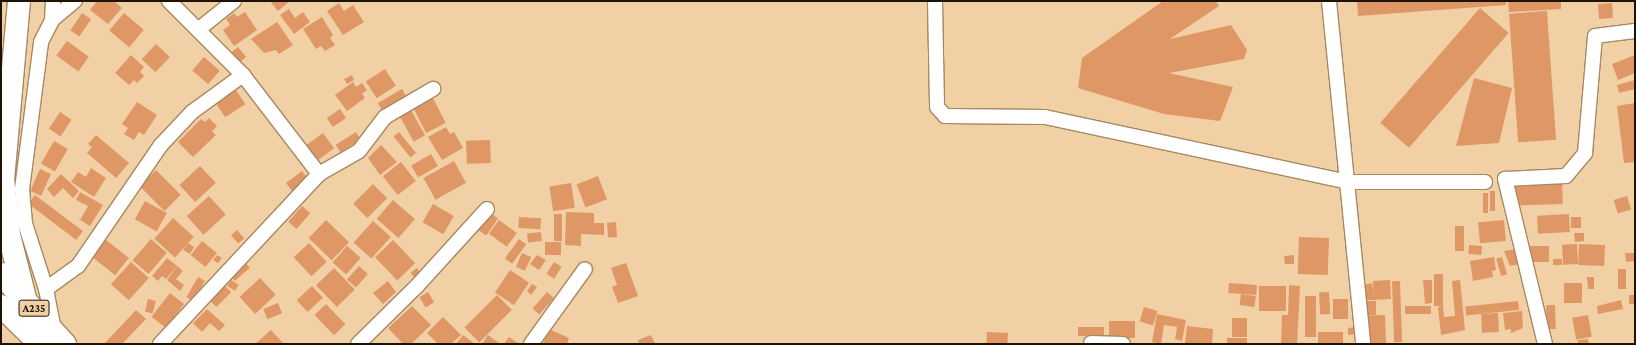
<!DOCTYPE html>
<style>
body{margin:0}
#map{position:relative;width:1636px;height:345px;overflow:hidden;background:#f2d0a5;font-family:"Crimson Pro",serif}
div>[style]{position:absolute}
.building>*{inset:0;background:#e09766;transform-origin:0 0}
.roads{filter:drop-shadow(1px 0 #a7885f) drop-shadow(-1px 0 #a7885f) drop-shadow(0 1px #a7885f) drop-shadow(0 -1px #a7885f)}
.minor>*{height:14px;margin:-7px;padding:0 7px;transform-origin:7px;border-radius:7px;background:#fff}
.trunk>*{height:22px;margin:-11px;padding:0 11px;transform-origin:11px;border-radius:11px;background:#fff}
span{translate:-50% -50%;white-space:nowrap;text-align:center;line-height:1.15;-webkit-text-stroke:3.5px #f2d0a5;paint-order:stroke}
.shield-label span{padding:1px 3px;background:#f2d0a5;border:1px solid;border-radius:3px;-webkit-text-stroke-width:0}
.shield-label{font-size:11px;color:#1e1303;font-weight:700}
.frame{position:absolute;inset:0;border:2px solid #1e1303;pointer-events:none}
</style>
<div id="map">
<div class="building">
<i style="clip-path:polygon(97px 1px,114px 1px,122px 8px,108px 24px,90px 10px)"></i>
<i style="clip-path:polygon(270px 1px,290px 1px,278px 11px)"></i>
<i style="clip-path:polygon(1163px 1px,1216px 1px,1219px 6px,1170px 39px,1231px 25px,1247px 50px,1244px 59px,1169px 73px,1233px 87px,1220px 121px,1164px 114px,1078px 88px,1082px 58px)"></i>
<i style="clip-path:polygon(1357px 1px,1506px 1px,1506px 5px,1358px 16px)"></i>
<i style="clip-path:polygon(1508px 1px,1561px 1px,1561px 9px,1509px 12px)"></i>
<i style="clip-path:polygon(339px 3px,344px 11px,353px 5px,364px 22px,343px 35px,327px 11px)"></i>
<i style="left:1612px;top:3px;width:15px;height:14px;rotate:86deg"></i>
<i style="left:1480px;top:8px;width:38px;height:152px;rotate:41deg"></i>
<i style="clip-path:polygon(289px 9px,295px 18px,303px 12px,310px 22px,294px 34px,280px 15px)"></i>
<i style="left:1547px;top:11px;width:129px;height:38px;rotate:86deg"></i>
<i style="clip-path:polygon(245px 12px,257px 30px,234px 46px,223px 30px,230px 25px,226px 19px,234px 13px,237px 17px)"></i>
<i style="left:82px;top:13px;width:11px;height:21px;rotate:34deg"></i>
<i style="left:124px;top:13px;width:26px;height:23px;rotate:40deg"></i>
<i style="clip-path:polygon(322px 17px,333px 35px,330px 38px,335px 45px,325px 51px,321px 46px,316px 49px,303px 29px)"></i>
<i style="clip-path:polygon(277px 22px,293px 45px,279px 54px,276px 50px,264px 53px,251px 39px)"></i>
<i style="left:67px;top:41px;width:27px;height:18px;rotate:36deg"></i>
<i style="left:156px;top:44px;width:19px;height:21px;rotate:43deg"></i>
<i style="left:238px;top:47px;width:13px;height:9px;rotate:51deg"></i>
<i style="clip-path:polygon(131px 55px,144px 67px,140px 72px,144px 76px,137px 83px,134px 80px,129px 85px,115px 73px)"></i>
<i style="clip-path:polygon(1635px 55px,1635px 73px,1618px 80px,1612px 64px)"></i>
<i style="left:204px;top:57px;width:21px;height:18px;rotate:41deg"></i>
<i style="left:385px;top:69px;width:20px;height:23px;rotate:57deg"></i>
<i style="clip-path:polygon(352px 75px,354px 80px,347px 84px,344px 79px)"></i>
<i style="clip-path:polygon(1474px 78px,1512px 88px,1499px 143px,1456px 146px)"></i>
<i style="clip-path:polygon(1635px 80px,1635px 89px,1619px 93px,1617px 85px)"></i>
<i style="clip-path:polygon(353px 82px,356px 87px,362px 83px,367px 90px,362px 94px,365px 98px,347px 111px,335px 95px)"></i>
<i style="left:402px;top:89px;width:8px;height:28px;rotate:60deg"></i>
<i style="left:236px;top:90px;width:17px;height:24px;rotate:57deg"></i>
<i style="left:433px;top:98px;width:28px;height:22px;rotate:63deg"></i>
<i style="clip-path:polygon(137px 102px,157px 115px,144px 135px,139px 132px,134px 140px,124px 134px,128px 128px,122px 124px)"></i>
<i style="clip-path:polygon(1635px 103px,1635px 162px,1624px 163px,1617px 106px)"></i>
<i style="left:340px;top:109px;width:11px;height:16px;rotate:56deg"></i>
<i style="left:411px;top:110px;width:29px;height:13px;rotate:61deg"></i>
<i style="left:60px;top:112px;width:14px;height:20px;rotate:34deg"></i>
<i style="clip-path:polygon(209px 118px,217px 126px,212px 131px,216px 135px,193px 157px,178px 142px,201px 119px,205px 122px)"></i>
<i style="clip-path:polygon(446px 127px,450px 134px,454px 132px,463px 148px,442px 160px,428px 137px)"></i>
<i style="left:356px;top:132px;width:9px;height:24px;rotate:58deg"></i>
<i style="left:399px;top:132px;width:27px;height:7px;rotate:51deg"></i>
<i style="left:323px;top:133px;width:19px;height:23px;rotate:54deg"></i>
<i style="clip-path:polygon(96px 135px,129px 163px,116px 178px,87px 153px,92px 147px,88px 144px)"></i>
<i style="left:490px;top:140px;width:23px;height:24px;rotate:88deg"></i>
<i style="left:54px;top:141px;width:16px;height:26px;rotate:30deg"></i>
<i style="clip-path:polygon(381px 145px,397px 162px,380px 175px,368px 158px)"></i>
<i style="left:431px;top:154px;width:14px;height:23px;rotate:60deg"></i>
<i style="left:454px;top:161px;width:25px;height:35px;rotate:61deg"></i>
<i style="left:401px;top:162px;width:24px;height:23px;rotate:52deg"></i>
<i style="left:200px;top:166px;width:23px;height:28px;rotate:47deg"></i>
<i style="clip-path:polygon(91px 168px,106px 178px,94px 197px,71px 182px,78px 172px,86px 177px)"></i>
<i style="left:40px;top:169px;width:12px;height:24px;rotate:24deg"></i>
<i style="left:156px;top:170px;width:35px;height:23px;rotate:45deg"></i>
<i style="left:302px;top:171px;width:10px;height:20px;rotate:53deg"></i>
<i style="clip-path:polygon(61px 174px,79px 191px,73px 198px,63px 188px,54px 197px,47px 189px)"></i>
<i style="left:598px;top:176px;width:25px;height:23px;rotate:69deg"></i>
<i style="left:1562px;top:181px;width:23px;height:51px;rotate:88deg"></i>
<i style="left:571px;top:183px;width:25px;height:22px;rotate:81deg"></i>
<i style="left:373px;top:184px;width:20px;height:28px;rotate:45deg"></i>
<i style="left:1490px;top:191px;width:5px;height:20px"></i>
<i style="clip-path:polygon(80px 192px,103px 205px,90px 226px,80px 220px,88px 206px,76px 200px)"></i>
<i style="left:1483px;top:193px;width:5px;height:20px"></i>
<i style="left:35px;top:195px;width:60px;height:11px;rotate:37deg"></i>
<i style="left:209px;top:196px;width:25px;height:30px;rotate:48deg"></i>
<i style="left:1627px;top:196px;width:14px;height:14px;rotate:73deg"></i>
<i style="left:393px;top:200px;width:29px;height:25px;rotate:41deg"></i>
<i style="left:145px;top:201px;width:25px;height:21px;rotate:29deg"></i>
<i style="left:433px;top:204px;width:24px;height:21px;rotate:30deg"></i>
<i style="left:302px;top:206px;width:11px;height:21px;rotate:41deg"></i>
<i style="left:489px;top:212px;width:11px;height:21px;rotate:34deg"></i>
<i style="clip-path:polygon(566px 212px,594px 213px,594px 223px,604px 223px,604px 235px,581px 234px,581px 246px,565px 245px)"></i>
<i style="left:554px;top:214px;width:8px;height:27px"></i>
<i style="left:1569px;top:214px;width:18px;height:32px;rotate:87deg"></i>
<i style="left:519px;top:217px;width:22px;height:11px;rotate:3deg"></i>
<i style="left:1571px;top:217px;width:10px;height:11px"></i>
<i style="left:173px;top:218px;width:28px;height:28px;rotate:42deg"></i>
<i style="left:326px;top:220px;width:32px;height:25px;rotate:44deg"></i>
<i style="left:499px;top:220px;width:22px;height:17px;rotate:36deg"></i>
<i style="left:1504px;top:220px;width:21px;height:26px;rotate:85deg"></i>
<i style="left:373px;top:221px;width:24px;height:29px;rotate:42deg"></i>
<i style="left:616px;top:222px;width:15px;height:9px;rotate:86deg"></i>
<i style="left:1455px;top:226px;width:9px;height:25px"></i>
<i style="left:237px;top:230px;width:11px;height:8px;rotate:49deg"></i>
<i style="left:541px;top:232px;width:9px;height:14px;rotate:84deg"></i>
<i style="clip-path:polygon(1574px 233px,1584px 233px,1584px 241px,1575px 242px)"></i>
<i style="left:1299px;top:237px;width:30px;height:37px;rotate:2deg"></i>
<i style="left:151px;top:239px;width:21px;height:28px;rotate:41deg"></i>
<i style="left:519px;top:239px;width:9px;height:24px;rotate:36deg"></i>
<i style="left:106px;top:240px;width:29px;height:22px;rotate:38deg"></i>
<i style="left:393px;top:240px;width:32px;height:25px;rotate:46deg"></i>
<i style="left:202px;top:241px;width:19px;height:18px;rotate:39deg"></i>
<i style="left:545px;top:242px;width:16px;height:13px"></i>
<i style="clip-path:polygon(188px 243px,194px 247px,190px 254px,183px 250px)"></i>
<i style="left:309px;top:243px;width:26px;height:21px;rotate:47deg"></i>
<i style="left:1577px;top:244px;width:20px;height:15px;rotate:87deg"></i>
<i style="left:1579px;top:244px;width:26px;height:21px;rotate:2deg"></i>
<i style="left:1469px;top:245px;width:13px;height:9px;rotate:4deg"></i>
<i style="left:347px;top:246px;width:18px;height:22px;rotate:41deg"></i>
<i style="left:1529px;top:246px;width:20px;height:16px"></i>
<i style="clip-path:polygon(1517px 249px,1520px 264px,1510px 266px,1504px 251px)"></i>
<i style="left:522px;top:253px;width:10px;height:15px;rotate:24deg"></i>
<i style="clip-path:polygon(1625px 253px,1635px 253px,1635px 261px,1626px 262px)"></i>
<i style="clip-path:polygon(217px 255px,222px 258px,218px 263px,213px 260px)"></i>
<i style="clip-path:polygon(537px 255px,546px 260px,539px 270px,530px 264px)"></i>
<i style="clip-path:polygon(1294px 255px,1294px 264px,1285px 264px,1284px 256px)"></i>
<i style="clip-path:polygon(1494px 257px,1496px 270px,1492px 271px,1493px 277px,1473px 281px,1470px 261px)"></i>
<i style="left:1502px;top:257px;width:18px;height:6px;rotate:74deg"></i>
<i style="clip-path:polygon(167px 258px,177px 266px,166px 279px,162px 276px,158px 281px,152px 276px)"></i>
<i style="left:1553px;top:259px;width:9px;height:6px"></i>
<i style="left:244px;top:261px;width:9px;height:20px;rotate:49deg"></i>
<i style="left:131px;top:262px;width:24px;height:30px;rotate:42deg"></i>
<i style="left:554px;top:262px;width:9px;height:14px;rotate:32deg"></i>
<i style="clip-path:polygon(626px 263px,638px 296px,618px 303px,612px 287px,617px 285px,611px 268px)"></i>
<i style="clip-path:polygon(177px 266px,183px 271px,176px 279px,184px 285px,180px 291px,167px 280px)"></i>
<i style="left:359px;top:266px;width:12px;height:18px;rotate:42deg"></i>
<i style="left:334px;top:268px;width:30px;height:25px;rotate:46deg"></i>
<i style="left:417px;top:268px;width:5px;height:8px;rotate:53deg"></i>
<i style="left:1618px;top:269px;width:8px;height:20px"></i>
<i style="left:510px;top:270px;width:23px;height:27px;rotate:34deg"></i>
<i style="left:1434px;top:274px;width:9px;height:32px"></i>
<i style="left:198px;top:277px;width:8px;height:23px;rotate:30deg"></i>
<i style="clip-path:polygon(1587px 277px,1594px 277px,1594px 289px,1588px 289px)"></i>
<i style="left:260px;top:278px;width:23px;height:28px;rotate:47deg"></i>
<i style="left:231px;top:280px;width:9px;height:7px;rotate:32deg"></i>
<i style="left:1390px;top:280px;width:19px;height:17px;rotate:87deg"></i>
<i style="clip-path:polygon(1423px 280px,1432px 280px,1432px 303px,1425px 304px)"></i>
<i style="clip-path:polygon(1460px 280px,1465px 330px,1441px 335px,1438px 307px,1443px 306px,1444px 317px,1455px 316px,1452px 281px)"></i>
<i style="clip-path:polygon(388px 281px,396px 292px,383px 304px,373px 293px)"></i>
<i style="left:1400px;top:281px;width:61px;height:8px;rotate:88deg"></i>
<i style="left:222px;top:283px;width:13px;height:21px;rotate:45deg"></i>
<i style="left:1229px;top:283px;width:28px;height:10px;rotate:4deg"></i>
<i style="clip-path:polygon(1372px 283px,1375px 300px,1366px 300px,1365px 285px)"></i>
<i style="left:1564px;top:283px;width:18px;height:20px"></i>
<i style="clip-path:polygon(532px 284px,537px 287px,531px 295px,527px 291px)"></i>
<i style="clip-path:polygon(1289px 285px,1300px 286px,1297px 344px,1281px 344px,1282px 315px,1288px 315px)"></i>
<i style="left:312px;top:286px;width:16px;height:21px;rotate:47deg"></i>
<i style="left:1259px;top:286px;width:27px;height:25px"></i>
<i style="left:428px;top:292px;width:12px;height:10px;rotate:59deg"></i>
<i style="left:547px;top:292px;width:9px;height:22px;rotate:41deg"></i>
<i style="left:1329px;top:292px;width:22px;height:10px;rotate:87deg"></i>
<i style="left:170px;top:293px;width:18px;height:30px;rotate:38deg"></i>
<i style="left:1241px;top:294px;width:15px;height:11px;rotate:8deg"></i>
<i style="left:497px;top:295px;width:21px;height:46px;rotate:45deg"></i>
<i style="left:1629px;top:295px;width:6px;height:9px"></i>
<i style="left:1305px;top:296px;width:11px;height:41px"></i>
<i style="left:148px;top:299px;width:8px;height:13px;rotate:14deg"></i>
<i style="left:1333px;top:299px;width:15px;height:20px"></i>
<i style="clip-path:polygon(1621px 300px,1623px 309px,1598px 314px,1597px 306px)"></i>
<i style="left:1366px;top:301px;width:10px;height:14px"></i>
<i style="left:1518px;top:301px;width:9px;height:53px;rotate:84deg"></i>
<i style="left:278px;top:303px;width:11px;height:16px;rotate:68deg"></i>
<i style="left:326px;top:304px;width:28px;height:16px;rotate:46deg"></i>
<i style="left:1555px;top:305px;width:24px;height:9px;rotate:88deg"></i>
<i style="clip-path:polygon(412px 306px,431px 325px,411px 344px,403px 344px,388px 328px)"></i>
<i style="left:1431px;top:306px;width:8px;height:26px;rotate:90deg"></i>
<i style="left:1144px;top:307px;width:14px;height:15px;rotate:17deg"></i>
<i style="clip-path:polygon(207px 309px,225px 325px,219px 331px,210px 323px,202px 332px,193px 323px)"></i>
<i style="clip-path:polygon(136px 310px,146px 319px,122px 344px,104px 344px)"></i>
<i style="clip-path:polygon(1522px 311px,1523px 328px,1511px 333px,1511px 329px,1505px 330px,1503px 313px)"></i>
<i style="left:1498px;top:313px;width:19px;height:17px;rotate:87deg"></i>
<i style="clip-path:polygon(1157px 314px,1186px 320px,1182px 341px,1175px 339px,1177px 327px,1164px 325px,1161px 344px,1152px 342px)"></i>
<i style="left:1385px;top:315px;width:29px;height:17px;rotate:88deg"></i>
<i style="left:1588px;top:315px;width:22px;height:16px;rotate:80deg"></i>
<i style="clip-path:polygon(443px 317px,461px 335px,451px 344px,438px 344px,427px 333px)"></i>
<i style="left:1232px;top:318px;width:15px;height:19px"></i>
<i style="left:1135px;top:321px;width:17px;height:26px;rotate:90deg"></i>
<i style="clip-path:polygon(1187px 326px,1213px 329px,1212px 344px,1185px 344px)"></i>
<i style="left:1078px;top:327px;width:26px;height:9px"></i>
<i style="clip-path:polygon(1355px 327px,1356px 334px,1348px 335px,1348px 328px)"></i>
<i style="clip-path:polygon(549px 329px,569px 338px,567px 344px,543px 344px)"></i>
<i style="clip-path:polygon(271px 330px,284px 344px,255px 344px)"></i>
<i style="left:987px;top:332px;width:21px;height:12px;rotate:3deg"></i>
<i style="left:1318px;top:332px;width:25px;height:12px"></i>
<i style="clip-path:polygon(463px 335px,475px 344px,456px 344px)"></i>
<i style="clip-path:polygon(488px 335px,500px 344px,482px 344px)"></i>
<i style="clip-path:polygon(651px 335px,655px 344px,639px 344px,638px 340px)"></i>
<i style="clip-path:polygon(509px 337px,518px 343px,517px 344px,504px 344px)"></i>
<i style="left:1227px;top:338px;width:20px;height:6px"></i>
<i style="clip-path:polygon(1588px 339px,1589px 344px,1578px 344px,1578px 340px)"></i>
</div>
<div class="roads">
<div class="minor">
<i style="left:169px;top:1px;width:105px;rotate:45deg"></i>
<i style="left:243px;top:75px;width:125px;rotate:52.5deg"></i>
<i style="left:935px;top:1px;width:106px;rotate:88.9deg"></i>
<i style="left:937px;top:107px;width:12px;rotate:48deg"></i>
<i style="left:945px;top:116px;width:100px;rotate:0.6deg"></i>
<i style="left:1045px;top:117px;width:309px;rotate:12.1deg"></i>
<i style="left:1347px;top:182px;width:138px"></i>
<i style="left:1329px;top:1px;width:345px;rotate:84.3deg"></i>
<i style="left:52px;top:20px;width:19px;rotate:-87deg"></i>
<i style="left:199px;top:29px;width:45px;rotate:-38.7deg"></i>
<i style="left:46px;top:289px;width:39px;rotate:-36deg"></i>
<i style="left:78px;top:266px;width:147px;rotate:-55.6deg"></i>
<i style="left:161px;top:145px;width:45px;rotate:-46.8deg"></i>
<i style="left:192px;top:112px;width:63px;rotate:-36deg"></i>
<i style="left:54px;top:330px;width:42px;rotate:-101deg"></i>
<i style="left:46px;top:289px;width:69px;rotate:-107.7deg"></i>
<i style="left:25px;top:223px;width:34px;rotate:-95deg"></i>
<i style="left:22px;top:189px;width:148px;rotate:-82.6deg"></i>
<i style="left:41px;top:42px;width:25px;rotate:-63deg"></i>
<i style="left:52px;top:20px;width:30px;rotate:-40deg"></i>
<i style="left:1091px;top:343px;width:32px;rotate:2deg"></i>
<i style="left:160px;top:344px;width:233px;rotate:-46.9deg"></i>
<i style="left:319px;top:174px;width:46px;rotate:-29.9deg"></i>
<i style="left:359px;top:151px;width:43px;rotate:-52.6deg"></i>
<i style="left:385px;top:117px;width:56px;rotate:-30.3deg"></i>
<i style="left:358px;top:344px;width:83px;rotate:-44.5deg"></i>
<i style="left:417px;top:286px;width:104px;rotate:-47.7deg"></i>
<i style="left:531px;top:344px;width:92px;rotate:-54.2deg"></i>
<i style="left:1545px;top:344px;width:170px;rotate:-103.6deg"></i>
<i style="left:1505px;top:179px;width:61px;rotate:-2.8deg"></i>
<i style="left:1566px;top:176px;width:30px;rotate:-50deg"></i>
<i style="left:1585px;top:153px;width:117px;rotate:-85.1deg"></i>
<i style="left:1595px;top:36px;width:40px;rotate:-7.1deg"></i>
</div>
<div class="trunk">
<i style="left:19px;top:1px;width:179px;rotate:95.1deg"></i>
<i style="left:3px;top:179px;width:56px;rotate:83.9deg"></i>
<i style="left:9px;top:235px;width:65px;rotate:75.7deg"></i>
<i style="left:1px;top:274px;width:95px;rotate:47.6deg"></i>
<i style="left:1px;top:306px;width:54px;rotate:44.3deg"></i>
</div>
</div>
<div class="shield-label">
<span style="left:34px;top:308px">A235</span>
</div>
<div class="frame"></div>
</div>
